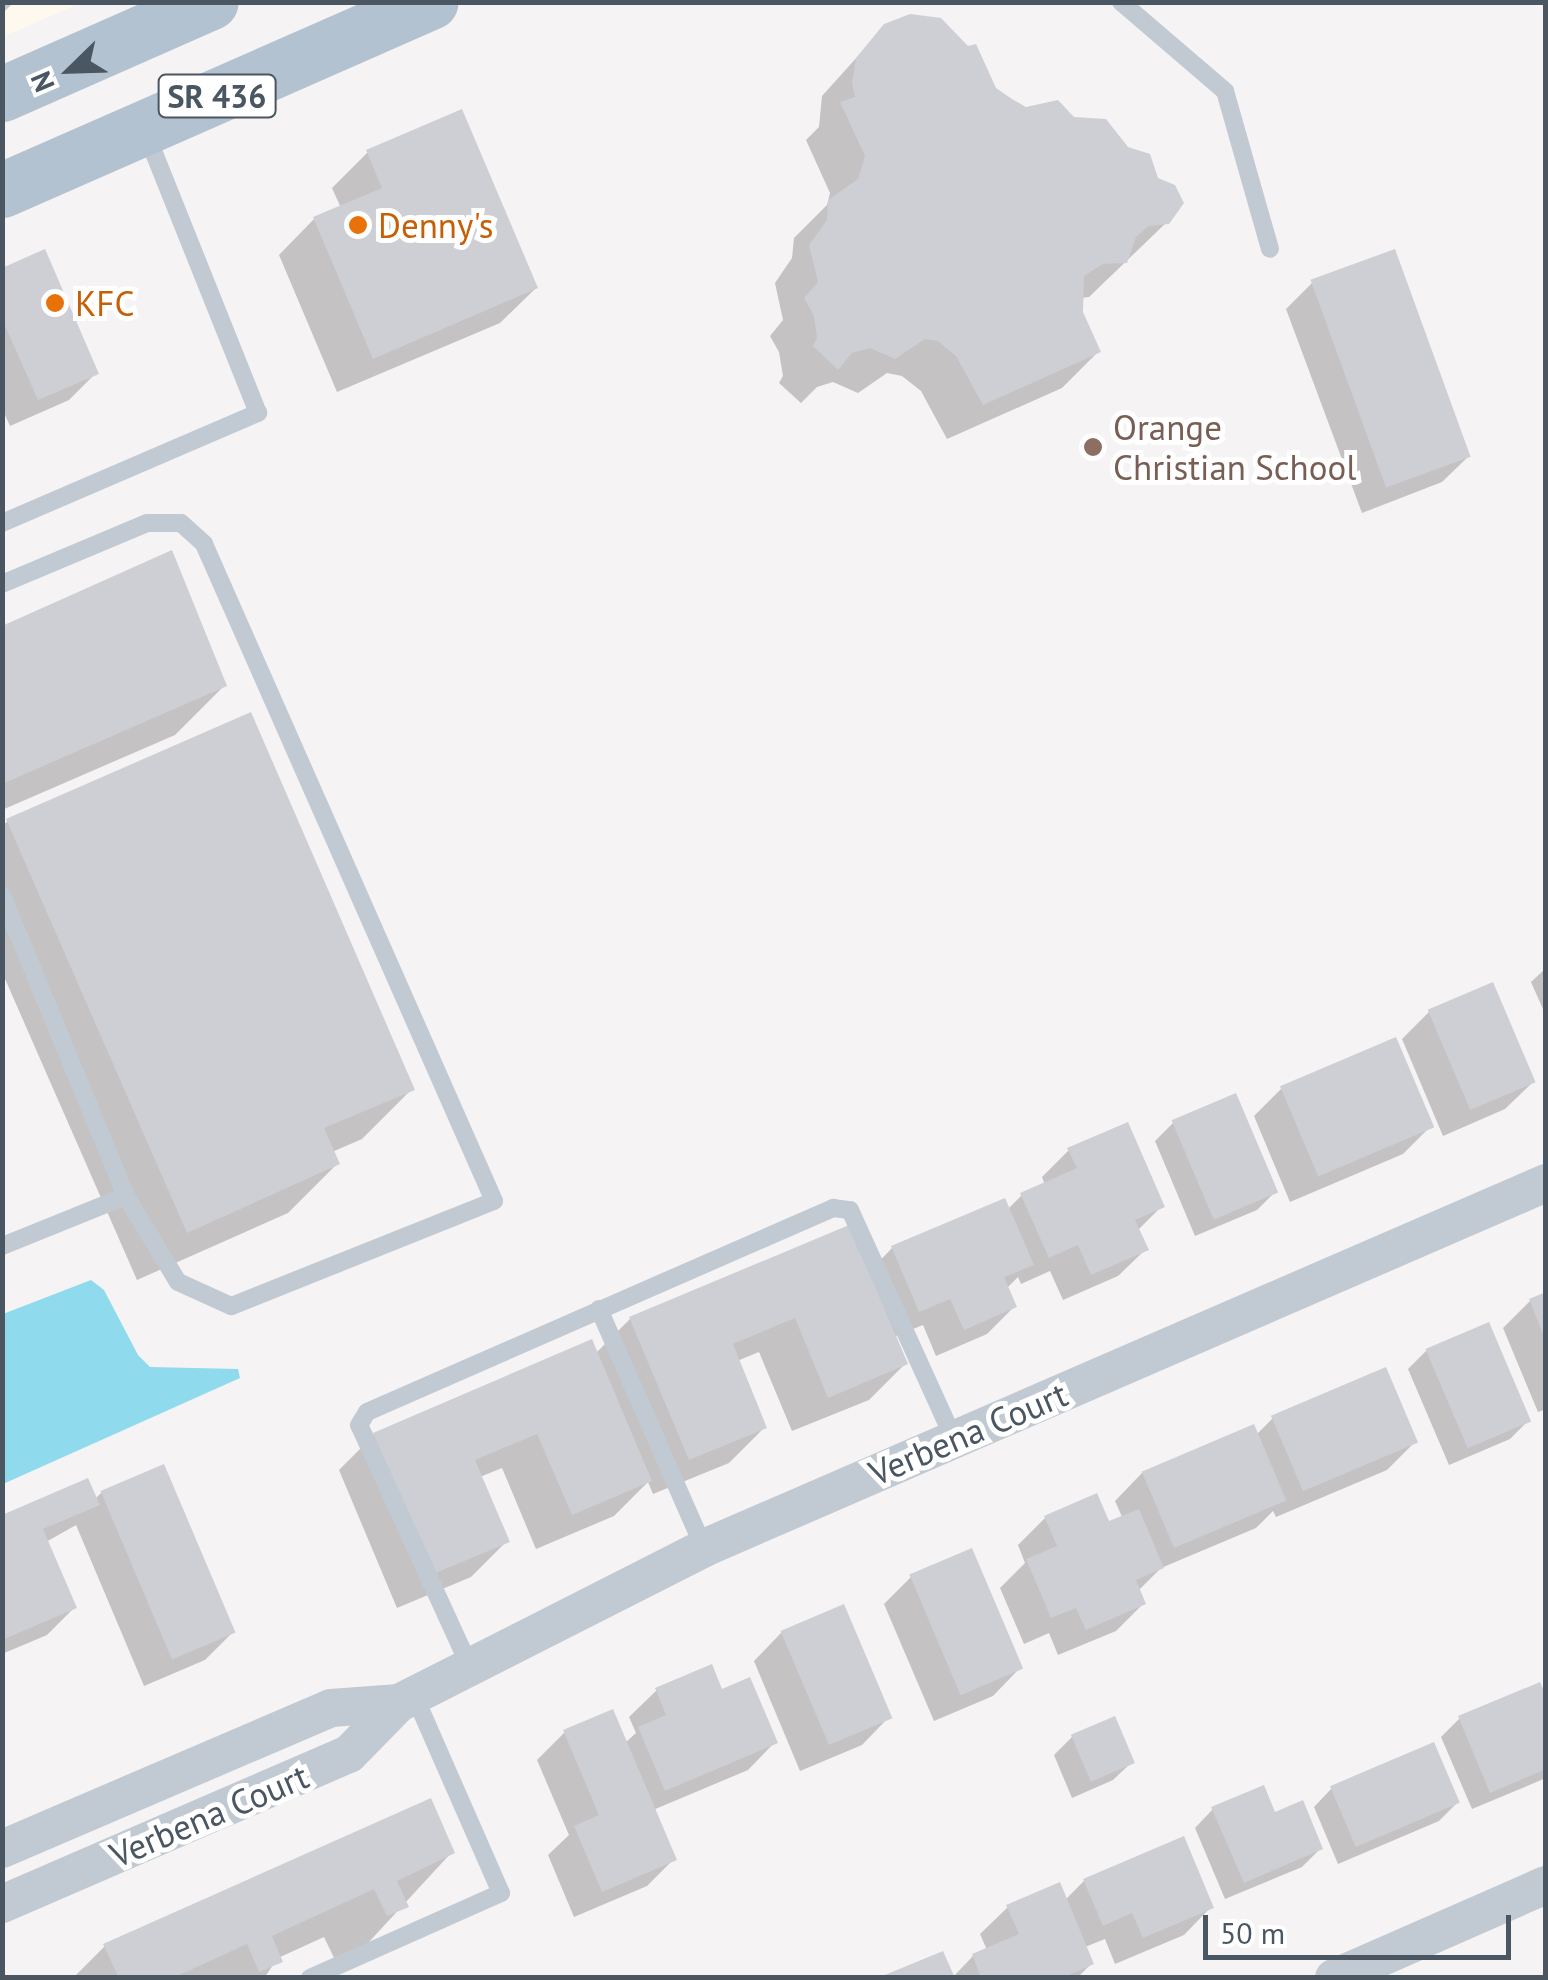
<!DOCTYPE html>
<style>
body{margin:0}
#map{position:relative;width:1548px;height:1980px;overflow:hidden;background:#f5f3f3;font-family:"PT Sans",sans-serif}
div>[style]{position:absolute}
.commercial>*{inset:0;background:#fdf9ef}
.water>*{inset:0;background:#90daee}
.shadow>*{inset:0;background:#0003}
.building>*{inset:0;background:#cdcfd5;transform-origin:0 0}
.service>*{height:18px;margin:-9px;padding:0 9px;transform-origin:9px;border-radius:9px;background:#c1cad2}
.minor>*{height:38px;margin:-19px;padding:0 19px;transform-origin:19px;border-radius:19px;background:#c1cad2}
.primary>*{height:55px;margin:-27.5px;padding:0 27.5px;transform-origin:27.5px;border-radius:27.5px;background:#b3c2d1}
.dots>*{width:28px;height:28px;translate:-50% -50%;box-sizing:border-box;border:5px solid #fff;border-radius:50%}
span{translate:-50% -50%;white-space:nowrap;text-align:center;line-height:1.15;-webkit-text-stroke:10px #fff;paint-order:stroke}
.shield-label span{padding:2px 8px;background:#fff;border:2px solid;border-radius:8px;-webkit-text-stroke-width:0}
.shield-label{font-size:32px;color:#4a5661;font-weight:700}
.food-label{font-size:35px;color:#c56008}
.left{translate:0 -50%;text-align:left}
.education-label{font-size:35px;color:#785e54}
.street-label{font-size:35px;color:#4a5661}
.frame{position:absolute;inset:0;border:5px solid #4a5661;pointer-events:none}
.north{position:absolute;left:20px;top:20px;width:100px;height:100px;-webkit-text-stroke:8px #fff;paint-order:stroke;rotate:247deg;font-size:28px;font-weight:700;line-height:40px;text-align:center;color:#4a5661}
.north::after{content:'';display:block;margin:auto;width:35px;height:45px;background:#4a5661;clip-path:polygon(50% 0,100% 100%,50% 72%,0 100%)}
.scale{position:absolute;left:1203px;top:1915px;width:308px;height:45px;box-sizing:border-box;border:5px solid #4a5661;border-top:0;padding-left:12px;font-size:30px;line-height:35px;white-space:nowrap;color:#4a5661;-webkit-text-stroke:8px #fff;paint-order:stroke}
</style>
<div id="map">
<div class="commercial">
<i style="clip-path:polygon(3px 2px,77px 2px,78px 4px,3px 37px)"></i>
</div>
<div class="water">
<i style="clip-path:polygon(91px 1280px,104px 1290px,138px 1355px,150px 1367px,238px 1369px,240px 1378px,3px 1484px,3px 1314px)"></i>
</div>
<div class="shadow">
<i style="clip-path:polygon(2px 2px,14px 2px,2px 14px)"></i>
<i style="clip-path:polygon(885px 26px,994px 90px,1167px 222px,1089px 297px,1081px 298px,1080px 312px,1098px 352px,1062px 388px,947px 439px,921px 391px,902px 376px,887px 373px,858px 393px,833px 382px,817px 387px,801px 403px,779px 383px,783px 376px,779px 352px,770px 336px,783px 320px,775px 283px,792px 258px,794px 238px,827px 205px,830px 193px,806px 140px,819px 127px,822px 96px)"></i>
<i style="clip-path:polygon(368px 152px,536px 288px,500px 323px,337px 392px,279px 255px,314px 219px,341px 208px,332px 188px)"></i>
<i style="clip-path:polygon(2px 271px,96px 373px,69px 400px,10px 426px,2px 408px)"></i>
<i style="clip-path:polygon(1313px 282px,1470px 455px,1442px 482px,1362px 513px,1286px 309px)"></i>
<i style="clip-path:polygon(2px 629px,225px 685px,175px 735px,2px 810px)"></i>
<i style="clip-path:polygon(8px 821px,412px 1089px,362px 1139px,332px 1152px,337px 1164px,288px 1213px,137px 1280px,2px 972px,2px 826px)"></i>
<i style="clip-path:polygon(1546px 968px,1546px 1016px,1531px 982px)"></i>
<i style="clip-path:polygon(1429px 1012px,1533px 1082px,1505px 1109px,1443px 1136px,1402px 1039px)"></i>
<i style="clip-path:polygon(1281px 1089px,1431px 1126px,1403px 1154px,1290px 1202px,1254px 1116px)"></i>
<i style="clip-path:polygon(1173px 1123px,1275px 1192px,1257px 1210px,1195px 1236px,1155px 1141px)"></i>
<i style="clip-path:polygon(1069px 1150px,1162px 1206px,1137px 1231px,1146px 1249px,1118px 1276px,1063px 1300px,1050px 1271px,1021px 1284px,1018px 1277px,1006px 1289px,1014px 1307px,987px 1334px,936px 1356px,923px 1325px,893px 1337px,905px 1364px,869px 1400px,792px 1431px,759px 1352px,737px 1361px,765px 1427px,729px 1463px,653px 1494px,648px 1482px,614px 1516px,536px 1549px,502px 1468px,480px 1477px,507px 1541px,471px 1577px,397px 1608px,339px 1470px,374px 1435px,595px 1354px,630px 1319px,867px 1274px,892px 1248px,1008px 1209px,1022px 1195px,1045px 1185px,1042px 1177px)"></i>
<i style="clip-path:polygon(1546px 1295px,1546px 1409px,1538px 1412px,1503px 1328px,1530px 1301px)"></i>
<i style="clip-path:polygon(1426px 1351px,1528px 1421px,1510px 1439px,1449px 1465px,1408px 1369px)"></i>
<i style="clip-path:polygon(1273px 1418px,1415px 1442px,1387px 1470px,1276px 1517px,1273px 1511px,1256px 1528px,1161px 1568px,1138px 1591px,1143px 1604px,1116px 1631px,1058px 1655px,1049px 1633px,1024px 1644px,1000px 1588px,1025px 1563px,1018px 1545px,1045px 1518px,1108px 1525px,1123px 1519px,1115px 1501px,1142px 1473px,1256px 1435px)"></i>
<i style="clip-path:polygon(102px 1492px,232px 1633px,205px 1660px,144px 1686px,76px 1525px,46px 1542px,74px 1608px,47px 1635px,2px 1654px,2px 1517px,95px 1499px)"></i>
<i style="clip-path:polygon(911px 1577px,1020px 1668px,993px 1696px,934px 1721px,884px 1604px)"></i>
<i style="clip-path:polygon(842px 1607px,889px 1717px,862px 1745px,800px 1771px,754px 1661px,781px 1633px)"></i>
<i style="clip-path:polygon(657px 1690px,721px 1692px,775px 1742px,748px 1770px,653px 1810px,674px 1859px,647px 1886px,574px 1917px,548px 1855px,569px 1835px,537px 1760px,565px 1732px,625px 1743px,636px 1733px,629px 1717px)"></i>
<i style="clip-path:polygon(1546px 1701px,1546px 1778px,1472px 1809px,1441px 1737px,1459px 1719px)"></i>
<i style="clip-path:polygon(1072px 1737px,1132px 1762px,1113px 1780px,1072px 1798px,1054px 1755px)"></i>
<i style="clip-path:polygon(1332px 1788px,1457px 1803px,1439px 1821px,1338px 1864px,1314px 1807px)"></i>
<i style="clip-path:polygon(1213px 1809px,1274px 1815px,1321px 1848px,1302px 1867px,1225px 1899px,1195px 1828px)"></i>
<i style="clip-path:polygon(452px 1852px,356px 1956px,337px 1964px,324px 1937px,278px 1958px,264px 1978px,73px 1978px,105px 1946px)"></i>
<i style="clip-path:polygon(1084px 1881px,1211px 1907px,1184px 1935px,1115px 1964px,1105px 1939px,1085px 1947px,1092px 1963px,1077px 1978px,952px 1978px,973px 1956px,987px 1950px,980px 1934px,1008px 1907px,1065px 1900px)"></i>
</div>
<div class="building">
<i style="clip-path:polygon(910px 14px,941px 18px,968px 46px,976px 44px,996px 88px,1012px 99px,1026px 107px,1058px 100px,1074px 117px,1106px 119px,1128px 147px,1150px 154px,1158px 178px,1175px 185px,1184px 203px,1169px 224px,1149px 226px,1136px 237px,1127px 263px,1103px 264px,1084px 276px,1083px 312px,1101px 352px,983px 405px,956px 356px,938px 341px,925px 339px,895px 359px,870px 348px,852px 353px,838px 370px,813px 346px,817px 338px,814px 316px,804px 298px,818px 282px,809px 245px,827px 220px,828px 200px,858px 179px,865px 156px,840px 102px,855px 97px,852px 83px,856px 58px,884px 24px)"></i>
<i style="clip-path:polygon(462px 109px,538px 288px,373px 359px,313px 217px,382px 188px,366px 150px)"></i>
<i style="clip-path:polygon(45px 249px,99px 374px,38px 400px,2px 319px,2px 268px)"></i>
<i style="left:1395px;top:249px;width:221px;height:90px;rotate:70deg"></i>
<i style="clip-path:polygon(172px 550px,227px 686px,2px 784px,2px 626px)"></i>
<i style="clip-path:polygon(251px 712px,415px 1090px,324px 1128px,340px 1164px,187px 1233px,6px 819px)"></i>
<i style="left:1493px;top:982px;width:109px;height:71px;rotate:67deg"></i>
<i style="left:1396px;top:1037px;width:98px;height:126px;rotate:67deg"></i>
<i style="left:1236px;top:1093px;width:108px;height:70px;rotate:67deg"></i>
<i style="clip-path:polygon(1128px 1122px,1165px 1207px,1135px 1220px,1149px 1250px,1091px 1275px,1078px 1245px,1049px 1258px,1020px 1193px,1077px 1168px,1067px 1148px)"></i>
<i style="clip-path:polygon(1005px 1198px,1034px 1265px,1004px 1277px,1017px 1307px,964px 1330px,950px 1299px,919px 1312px,891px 1246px)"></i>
<i style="clip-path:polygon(849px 1225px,908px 1364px,828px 1398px,795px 1318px,733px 1344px,767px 1428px,689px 1460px,629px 1317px)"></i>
<i style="clip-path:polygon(1546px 1292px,1546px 1339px,1545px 1339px,1529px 1299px)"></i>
<i style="left:1489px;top:1322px;width:108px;height:69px;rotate:67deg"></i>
<i style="clip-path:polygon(592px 1339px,652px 1481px,572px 1515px,537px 1434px,475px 1460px,510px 1542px,433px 1574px,373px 1433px)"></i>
<i style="left:1386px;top:1367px;width:82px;height:125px;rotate:67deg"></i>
<i style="left:1254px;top:1424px;width:83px;height:122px;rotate:67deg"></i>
<i style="left:164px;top:1464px;width:183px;height:69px;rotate:67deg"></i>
<i style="clip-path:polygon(88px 1478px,100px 1505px,43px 1529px,77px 1608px,2px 1640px,2px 1515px)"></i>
<i style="clip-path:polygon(1097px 1493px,1109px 1521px,1139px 1509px,1164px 1568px,1136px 1580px,1146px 1604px,1086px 1630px,1076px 1608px,1051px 1618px,1026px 1559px,1057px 1546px,1044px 1516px)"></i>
<i style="left:972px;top:1548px;width:131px;height:68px;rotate:67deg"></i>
<i style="left:844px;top:1604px;width:124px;height:69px;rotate:67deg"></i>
<i style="clip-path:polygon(712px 1664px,722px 1689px,750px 1677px,778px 1743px,665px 1791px,638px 1727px,666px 1715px,655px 1688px)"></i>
<i style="clip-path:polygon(1540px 1682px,1546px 1695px,1546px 1769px,1490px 1793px,1458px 1716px)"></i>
<i style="clip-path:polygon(613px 1709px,677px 1860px,602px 1892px,574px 1826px,599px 1815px,563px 1730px)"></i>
<i style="left:1115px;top:1716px;width:51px;height:48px;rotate:67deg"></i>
<i style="left:1434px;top:1742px;width:66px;height:113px;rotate:67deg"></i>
<i style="clip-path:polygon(1264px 1785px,1275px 1812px,1303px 1800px,1323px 1849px,1244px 1883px,1211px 1807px)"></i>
<i style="clip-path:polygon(431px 1798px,455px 1853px,397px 1881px,409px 1907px,387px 1916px,374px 1889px,272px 1936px,283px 1962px,259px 1972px,247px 1944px,173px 1978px,119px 1978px,103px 1944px)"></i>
<i style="clip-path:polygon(1184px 1836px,1214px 1908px,1143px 1938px,1132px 1913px,1103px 1926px,1083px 1879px)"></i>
<i style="clip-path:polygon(1060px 1882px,1094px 1964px,1062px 1978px,981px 1978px,972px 1954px,1019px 1934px,1006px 1905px)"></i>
<i style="clip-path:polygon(943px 1951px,955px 1978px,880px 1978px,880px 1977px)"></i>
</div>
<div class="service">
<i style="left:1121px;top:2px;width:137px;rotate:40.6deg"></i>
<i style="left:1225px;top:91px;width:164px;rotate:74.1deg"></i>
<i style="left:2px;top:523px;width:279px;rotate:-23.3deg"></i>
<i style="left:258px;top:413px;width:302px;rotate:-111.8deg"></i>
<i style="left:2px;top:584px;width:157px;rotate:-22.8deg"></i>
<i style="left:147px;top:523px;width:34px"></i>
<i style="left:181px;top:523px;width:31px;rotate:42deg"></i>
<i style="left:204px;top:544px;width:718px;rotate:66.18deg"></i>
<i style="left:494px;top:1201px;width:283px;rotate:158.2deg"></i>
<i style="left:231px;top:1306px;width:58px;rotate:-155.6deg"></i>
<i style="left:178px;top:1282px;width:100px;rotate:-121.2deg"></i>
<i style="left:126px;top:1196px;width:134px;rotate:158deg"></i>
<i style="left:2px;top:895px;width:326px;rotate:67.6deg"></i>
<i style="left:599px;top:1309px;width:261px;rotate:66.3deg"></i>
<i style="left:470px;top:1667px;width:266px;rotate:-114.6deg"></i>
<i style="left:359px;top:1425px;width:15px;rotate:-58deg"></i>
<i style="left:367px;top:1412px;width:509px;rotate:-23.64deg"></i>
<i style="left:833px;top:1208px;width:17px;rotate:7deg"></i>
<i style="left:850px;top:1210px;width:252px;rotate:65.6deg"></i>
<i style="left:310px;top:1978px;width:209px;rotate:-24deg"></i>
<i style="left:501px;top:1893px;width:216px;rotate:-113.7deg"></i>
</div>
<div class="minor">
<i style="left:2px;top:1849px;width:358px;rotate:-23.2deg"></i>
<i style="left:331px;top:1708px;width:68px;rotate:-4.2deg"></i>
<i style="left:2px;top:1904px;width:378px;rotate:-23.4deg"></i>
<i style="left:349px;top:1754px;width:71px;rotate:-45.6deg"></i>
<i style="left:399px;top:1703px;width:342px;rotate:-26.9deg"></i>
<i style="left:704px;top:1548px;width:918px;rotate:-23.44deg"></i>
<i style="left:1334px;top:1978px;width:232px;rotate:-23.7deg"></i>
</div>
<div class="primary">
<i style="left:2px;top:94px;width:228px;rotate:-23.8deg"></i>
<i style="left:2px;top:190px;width:468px;rotate:-23.7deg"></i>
</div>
<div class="dots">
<i style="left:358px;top:225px;background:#e8710a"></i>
<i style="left:55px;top:303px;background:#e8710a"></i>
<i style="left:1093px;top:447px;background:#8d6e63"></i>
</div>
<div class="shield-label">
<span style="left:217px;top:96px">SR 436</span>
</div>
<div class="food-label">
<span class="left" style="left:378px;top:225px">Denny's</span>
<span class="left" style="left:75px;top:303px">KFC</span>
</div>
<div class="education-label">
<span class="left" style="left:1113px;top:447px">Orange<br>Christian School</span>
</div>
<div class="street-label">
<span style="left:968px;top:1433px;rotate:-23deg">Verbena Court</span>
<span style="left:209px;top:1815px;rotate:-23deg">Verbena Court</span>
</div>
<div class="frame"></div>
<div class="north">N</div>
<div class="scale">50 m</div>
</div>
